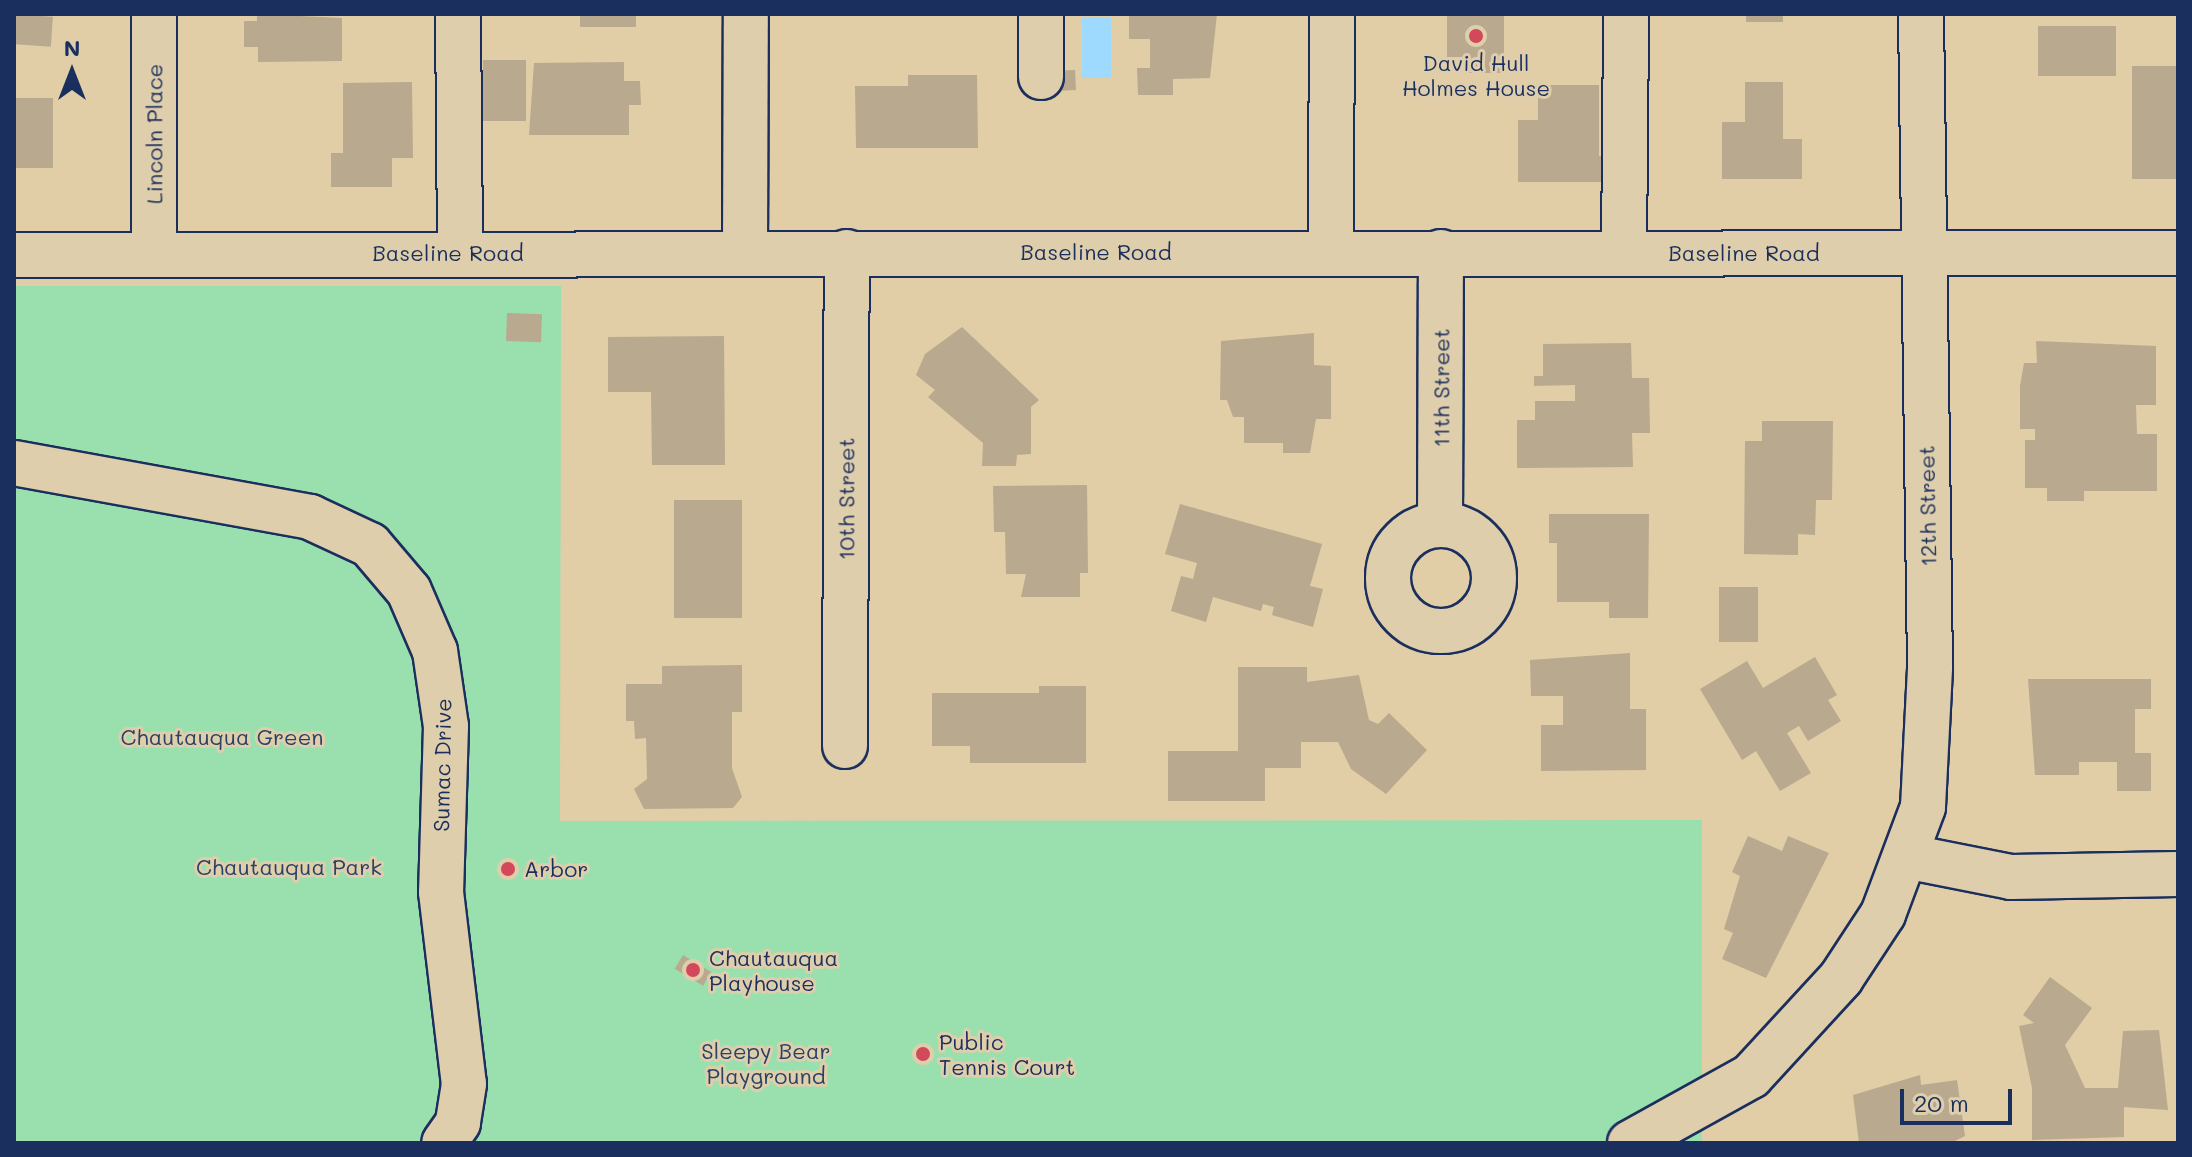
<!DOCTYPE html>
<style>
body{margin:0}
#map{position:relative;width:2192px;height:1157px;overflow:hidden;background:#e1cda6;font-family:Mali,sans-serif}
div>[style]{position:absolute}
.green>*{inset:0;background:#99e0ae}
.water>*{inset:0;background:#9ddafe;transform-origin:0 0}
.building>*{inset:0;background:#b9a98e;transform-origin:0 0}
.roads{filter:drop-shadow(2px 0 #1b2f5e) drop-shadow(-2px 0 #1b2f5e) drop-shadow(0 2px #1b2f5e) drop-shadow(0 -2px #1b2f5e)}
.minor>*{height:44px;margin:-22px;padding:0 22px;transform-origin:22px;border-radius:22px;background:#dfceab}
.minor>.ring{margin:-22px;padding:0;box-sizing:content-box;background:none;border:44px solid #dfceab;border-radius:50%}
.dots>*{width:22px;height:22px;translate:-50% -50%;box-sizing:border-box;border:4px solid #dfceab;border-radius:50%}
span{translate:-50% -50%;white-space:nowrap;text-align:center;line-height:1.15;-webkit-text-stroke:6px #dfceab;paint-order:stroke}
.poi-label{font-size:22px;color:#1b2f5e}
.left{translate:0 -50%;text-align:left}
.street-label{font-size:22px;color:#1b2f5e}
.park-label{font-size:22px;color:#284166}
.frame{position:absolute;inset:0;border:16px solid #1b2f5e;pointer-events:none}
.north{position:absolute;left:32px;top:32px;width:80px;height:80px;-webkit-text-stroke:6px #dfceab;paint-order:stroke;rotate:0deg;font-size:22px;font-weight:700;line-height:32px;text-align:center;color:#1b2f5e}
.north::after{content:'';display:block;margin:auto;width:28px;height:36px;background:#1b2f5e;clip-path:polygon(50% 0,100% 100%,50% 72%,0 100%)}
.scale{position:absolute;left:1900px;top:1089px;width:112px;height:36px;box-sizing:border-box;border:4px solid #1b2f5e;border-top:0;padding-left:10px;font-size:24px;line-height:28px;white-space:nowrap;color:#1b2f5e;-webkit-text-stroke:6px #dfceab;paint-order:stroke}
</style>
<div id="map">
<div class="green">
<i style="clip-path:polygon(14px 286px,561px 286px,560px 821px,1702px 820px,1702px 1143px,14px 1143px)"></i>
</div>
<div class="water">
<i style="left:1082px;top:17px;width:29px;height:61px"></i>
</div>
<div class="building">
<i style="left:14px;top:14px;width:39px;height:30px;rotate:4deg"></i>
<i style="clip-path:polygon(257px 14px,342px 18px,342px 61px,258px 62px,258px 47px,244px 47px,244px 21px,257px 21px)"></i>
<i style="left:580px;top:14px;width:56px;height:13px"></i>
<i style="clip-path:polygon(1129px 14px,1217px 14px,1210px 78px,1173px 79px,1173px 95px,1138px 95px,1137px 68px,1150px 68px,1150px 39px,1129px 39px)"></i>
<i style="clip-path:polygon(1447px 14px,1504px 14px,1504px 73px,1467px 73px,1467px 57px,1447px 57px)"></i>
<i style="left:1746px;top:14px;width:37px;height:8px"></i>
<i style="left:2038px;top:26px;width:78px;height:50px"></i>
<i style="left:526px;top:60px;width:61px;height:43px;rotate:90deg"></i>
<i style="clip-path:polygon(624px 62px,624px 81px,640px 81px,641px 105px,629px 105px,629px 135px,529px 135px,534px 63px)"></i>
<i style="left:2132px;top:66px;width:46px;height:113px"></i>
<i style="left:1075px;top:70px;width:20px;height:20px;rotate:87deg"></i>
<i style="clip-path:polygon(908px 75px,977px 75px,978px 148px,856px 148px,855px 86px,908px 86px)"></i>
<i style="clip-path:polygon(412px 82px,413px 158px,392px 158px,392px 187px,331px 187px,331px 153px,343px 153px,343px 83px)"></i>
<i style="clip-path:polygon(1745px 82px,1783px 82px,1783px 139px,1802px 139px,1802px 179px,1722px 179px,1722px 122px,1745px 122px)"></i>
<i style="clip-path:polygon(1538px 85px,1599px 85px,1599px 156px,1614px 156px,1614px 182px,1518px 182px,1518px 120px,1538px 120px)"></i>
<i style="left:14px;top:98px;width:39px;height:70px"></i>
<i style="left:507px;top:313px;width:35px;height:28px;rotate:2deg"></i>
<i style="clip-path:polygon(962px 327px,1039px 400px,1031px 407px,1031px 454px,1017px 455px,1016px 466px,982px 466px,983px 443px,928px 397px,935px 390px,916px 375px,925px 354px)"></i>
<i style="clip-path:polygon(1314px 333px,1314px 365px,1331px 366px,1331px 419px,1316px 419px,1310px 453px,1283px 453px,1283px 443px,1244px 443px,1244px 417px,1233px 417px,1227px 400px,1220px 400px,1221px 341px)"></i>
<i style="clip-path:polygon(724px 336px,725px 465px,652px 465px,651px 392px,608px 392px,608px 337px)"></i>
<i style="clip-path:polygon(2036px 341px,2156px 346px,2156px 405px,2136px 405px,2137px 434px,2157px 434px,2157px 491px,2084px 491px,2084px 501px,2047px 501px,2047px 488px,2025px 488px,2025px 440px,2035px 440px,2035px 429px,2020px 429px,2020px 386px,2024px 363px,2037px 363px)"></i>
<i style="clip-path:polygon(1631px 343px,1632px 378px,1649px 378px,1650px 433px,1632px 433px,1633px 467px,1517px 468px,1517px 420px,1535px 420px,1535px 401px,1575px 401px,1575px 385px,1534px 386px,1534px 376px,1543px 376px,1543px 344px)"></i>
<i style="clip-path:polygon(1762px 421px,1833px 421px,1832px 500px,1816px 500px,1815px 535px,1798px 534px,1798px 555px,1744px 554px,1745px 441px,1762px 441px)"></i>
<i style="clip-path:polygon(1087px 485px,1088px 573px,1080px 573px,1080px 597px,1021px 597px,1026px 574px,1006px 574px,1005px 532px,994px 532px,993px 486px)"></i>
<i style="left:674px;top:500px;width:68px;height:118px"></i>
<i style="clip-path:polygon(1180px 504px,1322px 544px,1310px 586px,1323px 589px,1313px 627px,1272px 615px,1274px 607px,1263px 604px,1261px 611px,1213px 597px,1206px 622px,1171px 611px,1181px 576px,1193px 579px,1197px 563px,1165px 554px)"></i>
<i style="clip-path:polygon(1549px 514px,1649px 514px,1648px 618px,1609px 618px,1609px 602px,1557px 602px,1557px 543px,1549px 543px)"></i>
<i style="left:1719px;top:587px;width:39px;height:55px"></i>
<i style="clip-path:polygon(1630px 653px,1630px 709px,1646px 709px,1646px 770px,1541px 771px,1541px 725px,1563px 725px,1563px 696px,1531px 696px,1530px 660px)"></i>
<i style="clip-path:polygon(1815px 657px,1837px 695px,1828px 700px,1841px 721px,1808px 741px,1799px 726px,1787px 733px,1811px 773px,1780px 791px,1756px 751px,1742px 760px,1700px 689px,1747px 661px,1763px 688px)"></i>
<i style="clip-path:polygon(742px 665px,742px 712px,732px 712px,732px 768px,742px 797px,733px 808px,644px 809px,634px 789px,647px 779px,646px 738px,635px 739px,634px 721px,626px 721px,626px 684px,662px 684px,662px 666px)"></i>
<i style="clip-path:polygon(1238px 667px,1307px 667px,1307px 682px,1359px 675px,1369px 720px,1378px 724px,1389px 713px,1427px 750px,1386px 794px,1351px 769px,1338px 742px,1301px 742px,1301px 768px,1265px 768px,1265px 801px,1168px 801px,1168px 751px,1238px 751px)"></i>
<i style="clip-path:polygon(2028px 679px,2151px 679px,2151px 709px,2135px 709px,2135px 753px,2151px 753px,2151px 791px,2117px 791px,2117px 762px,2079px 762px,2079px 775px,2035px 775px)"></i>
<i style="clip-path:polygon(1039px 686px,1086px 686px,1086px 763px,970px 763px,970px 746px,932px 746px,932px 693px,1039px 693px)"></i>
<i style="clip-path:polygon(1748px 836px,1782px 851px,1788px 836px,1829px 853px,1766px 978px,1722px 959px,1733px 933px,1724px 929px,1740px 876px,1732px 872px)"></i>
<i style="left:683px;top:955px;width:33px;height:16px;rotate:31deg"></i>
<i style="clip-path:polygon(2050px 977px,2092px 1008px,2065px 1045px,2085px 1088px,2118px 1088px,2123px 1031px,2159px 1030px,2168px 1110px,2124px 1107px,2124px 1137px,2032px 1140px,2032px 1088px,2019px 1026px,2034px 1023px,2023px 1015px)"></i>
<i style="clip-path:polygon(1920px 1075px,1921px 1085px,1957px 1080px,1965px 1136px,1951px 1143px,1859px 1143px,1853px 1095px)"></i>
</div>
<div class="roads">
<div class="minor">
<i style="left:458px;top:14px;width:239px;rotate:89.5deg"></i>
<i style="left:1041px;top:14px;width:63px;rotate:90deg"></i>
<i style="left:745px;top:252px;width:238px;rotate:-89.8deg"></i>
<i style="left:1331px;top:252px;width:238px;rotate:-89.8deg"></i>
<i style="left:1624px;top:253px;width:239px;rotate:-89.5deg"></i>
<i style="left:14px;top:255px;width:2164px;rotate:-0.05deg"></i>
<i style="left:154px;top:255px;width:241px;rotate:-90deg"></i>
<i style="left:14px;top:463px;width:301px;rotate:10.3deg"></i>
<i style="left:310px;top:517px;width:66px;rotate:25deg"></i>
<i style="left:370px;top:545px;width:60px;rotate:49.7deg"></i>
<i style="left:409px;top:591px;width:65px;rotate:66.6deg"></i>
<i style="left:435px;top:651px;width:76px;rotate:81.7deg"></i>
<i style="left:446px;top:726px;width:166px;rotate:91.7deg"></i>
<i style="left:441px;top:892px;width:193px;rotate:83.2deg"></i>
<i style="left:464px;top:1084px;width:39px;rotate:99deg"></i>
<i style="left:458px;top:1123px;width:24px;rotate:125deg"></i>
<i style="left:1440px;top:525px;width:273px;rotate:-89.8deg"></i>
<i class="ring" style="left:1388px;top:525px;width:62px;height:62px"></i>
<i style="left:845px;top:746px;width:494px;rotate:-89.8deg"></i>
<i style="left:1910px;top:857px;width:103px;rotate:11.2deg"></i>
<i style="left:2011px;top:877px;width:167px;rotate:-1deg"></i>
<i style="left:1630px;top:1143px;width:138px;rotate:-29deg"></i>
<i style="left:1751px;top:1076px;width:133px;rotate:-47.4deg"></i>
<i style="left:1841px;top:978px;width:77px;rotate:-56.7deg"></i>
<i style="left:1883px;top:914px;width:114px;rotate:-69.5deg"></i>
<i style="left:1923px;top:807px;width:140px;rotate:-87.1deg"></i>
<i style="left:1930px;top:667px;width:653px;rotate:-90.79deg"></i>
</div>
</div>
<div class="dots">
<i style="left:1476px;top:36px;background:#d1495b"></i>
<i style="left:508px;top:869px;background:#d1495b"></i>
<i style="left:693px;top:970px;background:#d1495b"></i>
<i style="left:923px;top:1054px;background:#d1495b"></i>
</div>
<div class="poi-label">
<span style="left:1476px;top:75px">David Hull<br>Holmes House</span>
<span class="left" style="left:524px;top:869px">Arbor</span>
<span class="left" style="left:709px;top:970px">Chautauqua<br>Playhouse</span>
<span class="left" style="left:939px;top:1054px">Public<br>Tennis Court</span>
</div>
<div class="street-label">
<span style="left:154px;top:134px;rotate:-90deg">Lincoln Place</span>
<span style="left:1096px;top:252px">Baseline Road</span>
<span style="left:448px;top:253px">Baseline Road</span>
<span style="left:1744px;top:253px">Baseline Road</span>
<span style="left:1441px;top:388px;rotate:-90deg">11th Street</span>
<span style="left:846px;top:499px;rotate:-90deg">10th Street</span>
<span style="left:1927px;top:506px;rotate:-91deg">12th Street</span>
<span style="left:442px;top:765px;rotate:-89deg">Sumac Drive</span>
</div>
<div class="park-label">
<span style="left:222px;top:737px">Chautauqua Green</span>
<span style="left:289px;top:867px">Chautauqua Park</span>
<span style="left:766px;top:1063px">Sleepy Bear<br>Playground</span>
</div>
<div class="frame"></div>
<div class="north">N</div>
<div class="scale">20 m</div>
</div>
